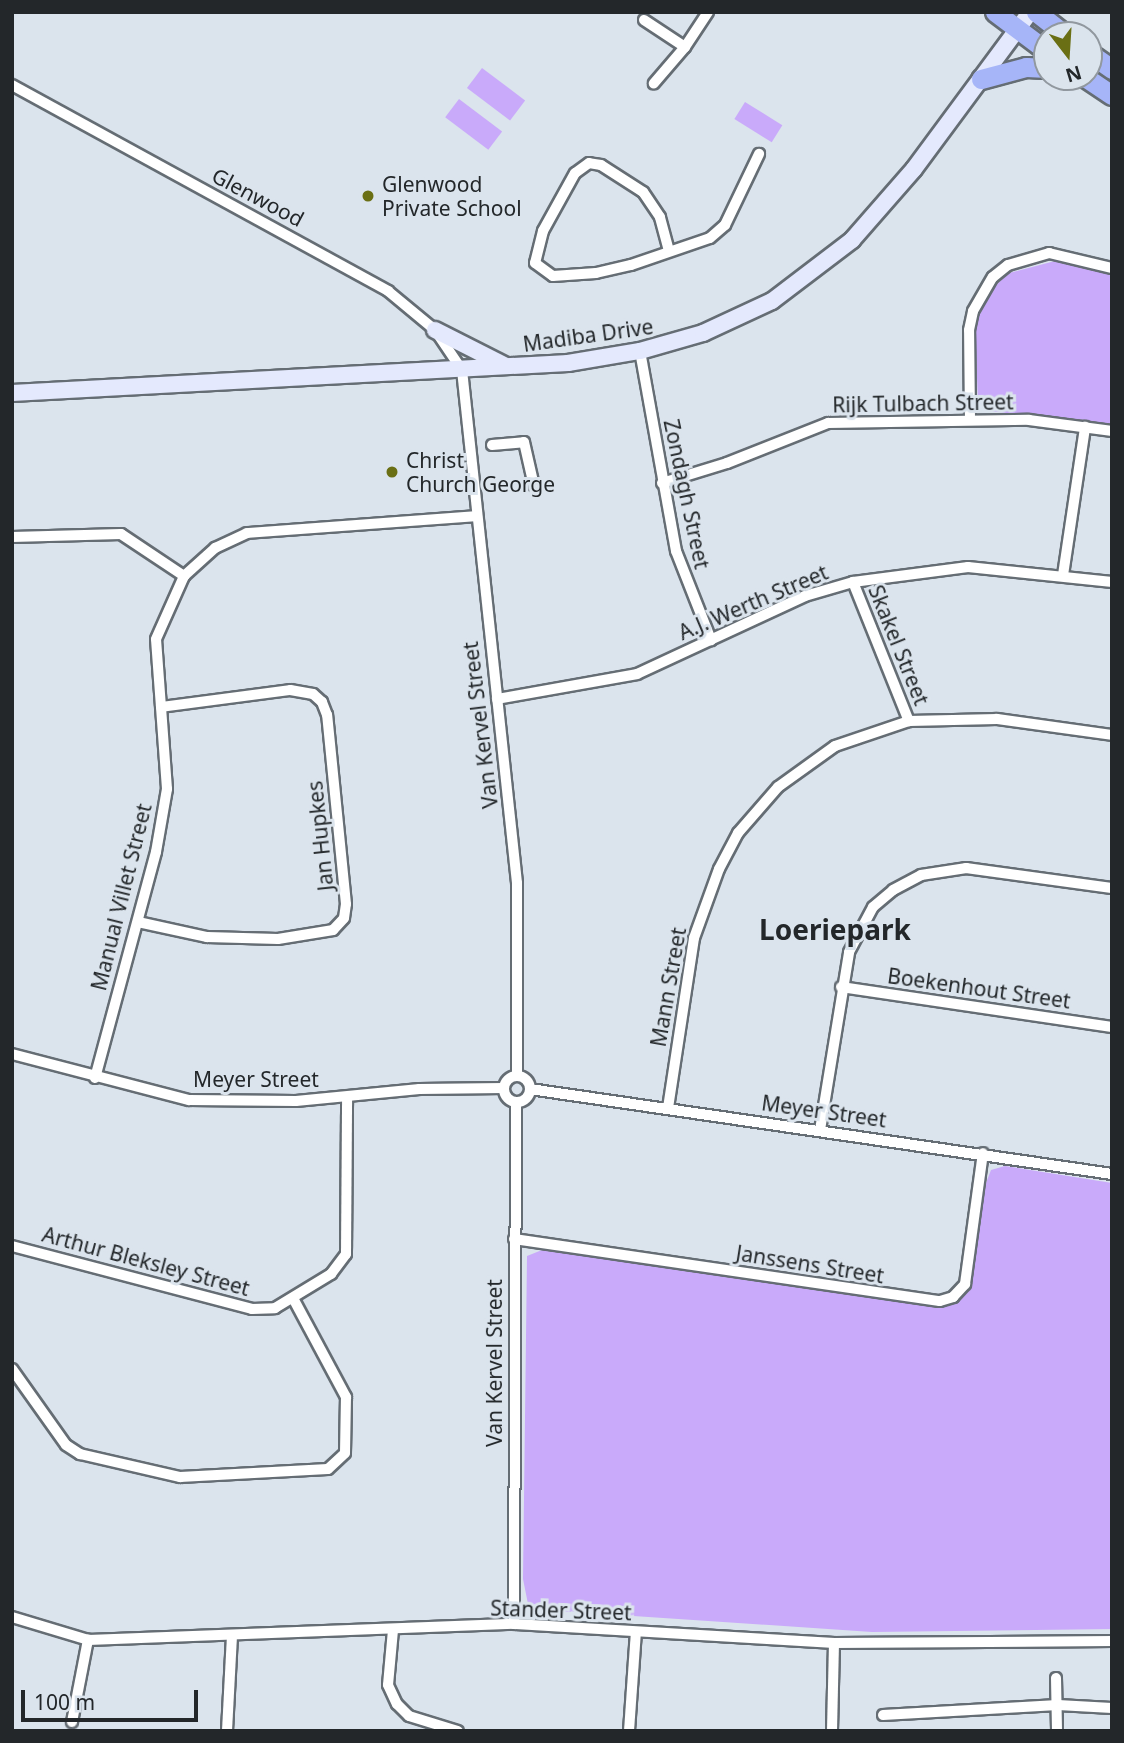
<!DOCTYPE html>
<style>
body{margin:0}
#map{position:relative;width:1124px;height:1743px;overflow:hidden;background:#dbe4ed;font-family:"Noto Sans",sans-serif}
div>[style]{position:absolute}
.green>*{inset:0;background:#c9aafa;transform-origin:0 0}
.roads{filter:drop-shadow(2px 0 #656d74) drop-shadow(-2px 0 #656d74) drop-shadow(0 2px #656d74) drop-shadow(0 -2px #656d74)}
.street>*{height:10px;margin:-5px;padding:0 5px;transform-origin:5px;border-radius:5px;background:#fff}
.street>.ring{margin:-5px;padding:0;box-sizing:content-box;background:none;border:10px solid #fff;border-radius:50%}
.secondary>*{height:16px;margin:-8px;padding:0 8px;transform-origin:8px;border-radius:8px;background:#e4e9fd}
.highway>*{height:19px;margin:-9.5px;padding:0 9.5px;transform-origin:9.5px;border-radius:9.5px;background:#a6b5f8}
.dots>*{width:19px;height:19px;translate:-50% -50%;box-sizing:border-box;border:4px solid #dbe4ed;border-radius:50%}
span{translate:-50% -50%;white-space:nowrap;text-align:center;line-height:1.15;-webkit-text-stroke:6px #dbe4ed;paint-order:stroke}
.poi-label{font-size:21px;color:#23272a}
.left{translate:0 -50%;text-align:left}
.street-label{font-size:21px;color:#23272a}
.district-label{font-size:28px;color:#23272a;font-weight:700}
.frame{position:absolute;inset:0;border:14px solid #23272a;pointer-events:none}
.north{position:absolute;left:1033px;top:21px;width:70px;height:70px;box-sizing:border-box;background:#dbe4ed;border:2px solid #91989f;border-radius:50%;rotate:163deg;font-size:19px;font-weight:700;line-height:28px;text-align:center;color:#23272a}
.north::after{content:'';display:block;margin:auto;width:24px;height:32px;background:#6a6f14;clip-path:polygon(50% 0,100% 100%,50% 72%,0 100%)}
.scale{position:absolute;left:21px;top:1690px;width:177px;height:32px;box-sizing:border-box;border:4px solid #23272a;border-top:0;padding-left:9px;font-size:21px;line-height:24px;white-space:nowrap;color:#23272a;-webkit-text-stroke:5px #dbe4ed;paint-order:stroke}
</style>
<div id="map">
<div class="green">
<i style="left:482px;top:68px;width:54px;height:25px;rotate:37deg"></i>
<i style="left:459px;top:99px;width:54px;height:23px;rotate:37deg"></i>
<i style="left:745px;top:102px;width:44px;height:20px;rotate:32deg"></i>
<i style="clip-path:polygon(1055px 261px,1095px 267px,1112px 276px,1112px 424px,988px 411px,978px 402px,975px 329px,980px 309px,989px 291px,1009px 273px)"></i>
<i style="clip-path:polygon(1005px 1166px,1112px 1183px,1112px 1629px,872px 1632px,529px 1609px,523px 1579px,527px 1256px,542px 1250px,948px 1306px,969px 1288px,986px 1183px,991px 1170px)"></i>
</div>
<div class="roads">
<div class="street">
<i style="left:644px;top:20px;width:49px;rotate:33.4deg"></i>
<i style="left:685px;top:47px;width:48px;rotate:130.7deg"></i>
<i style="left:685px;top:47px;width:42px;rotate:-56.7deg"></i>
<i style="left:12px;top:85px;width:429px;rotate:28.7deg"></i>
<i style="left:388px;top:291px;width:61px;rotate:39.7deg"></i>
<i style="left:435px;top:330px;width:48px;rotate:56deg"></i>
<i style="left:462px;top:370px;width:516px;rotate:83.88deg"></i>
<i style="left:517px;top:883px;width:193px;rotate:90deg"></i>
<i style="left:669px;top:251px;width:35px;rotate:-105deg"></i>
<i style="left:660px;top:217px;width:30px;rotate:-124deg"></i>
<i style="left:643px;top:192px;width:50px;rotate:-147.3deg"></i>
<i style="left:601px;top:165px;width:12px;rotate:-171deg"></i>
<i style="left:589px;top:163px;width:17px;rotate:144deg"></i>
<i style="left:575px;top:173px;width:66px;rotate:118.9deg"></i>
<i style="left:543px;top:231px;width:33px;rotate:104deg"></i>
<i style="left:535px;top:263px;width:22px;rotate:36deg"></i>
<i style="left:553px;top:276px;width:43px;rotate:-4deg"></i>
<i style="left:596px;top:273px;width:36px;rotate:-13deg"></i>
<i style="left:631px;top:265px;width:83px;rotate:-18.9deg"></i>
<i style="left:710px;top:238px;width:20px;rotate:-41deg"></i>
<i style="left:725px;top:225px;width:79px;rotate:-64.4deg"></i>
<i style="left:640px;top:351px;width:203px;rotate:79.8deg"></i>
<i style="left:676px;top:551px;width:96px;rotate:68.5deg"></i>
<i style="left:970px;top:419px;width:89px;rotate:-90.6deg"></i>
<i style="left:969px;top:330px;width:19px;rotate:-78deg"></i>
<i style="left:973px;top:311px;width:39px;rotate:-60deg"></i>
<i style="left:993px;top:277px;width:19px;rotate:-39deg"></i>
<i style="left:1008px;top:265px;width:43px;rotate:-16.3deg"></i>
<i style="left:1049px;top:253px;width:65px;rotate:13.4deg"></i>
<i style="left:492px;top:445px;width:32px;rotate:-5deg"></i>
<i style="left:524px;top:442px;width:45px;rotate:77.2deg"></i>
<i style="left:662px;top:483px;width:68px;rotate:-17.1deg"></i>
<i style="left:727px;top:463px;width:109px;rotate:-21.6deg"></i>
<i style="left:828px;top:423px;width:201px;rotate:-0.9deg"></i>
<i style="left:1029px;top:420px;width:84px;rotate:7.5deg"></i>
<i style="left:12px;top:537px;width:109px;rotate:-1.6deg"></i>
<i style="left:121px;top:534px;width:76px;rotate:33.7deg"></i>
<i style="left:1063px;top:575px;width:150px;rotate:-81.5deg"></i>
<i style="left:853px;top:582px;width:150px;rotate:68.1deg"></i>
<i style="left:497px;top:699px;width:142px;rotate:-10.1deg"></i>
<i style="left:637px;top:674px;width:185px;rotate:-24.9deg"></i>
<i style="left:805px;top:596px;width:50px;rotate:-16.3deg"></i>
<i style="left:853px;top:582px;width:116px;rotate:-7.4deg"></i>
<i style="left:968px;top:567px;width:145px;rotate:5.9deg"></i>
<i style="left:138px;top:922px;width:71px;rotate:12.3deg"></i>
<i style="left:207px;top:937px;width:71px;rotate:1.6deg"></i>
<i style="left:278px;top:939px;width:56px;rotate:-9.3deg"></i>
<i style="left:333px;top:930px;width:16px;rotate:-47deg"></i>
<i style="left:344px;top:918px;width:14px;rotate:-82deg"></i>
<i style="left:346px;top:904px;width:190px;rotate:-95.7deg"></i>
<i style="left:327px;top:715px;width:14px;rotate:-111deg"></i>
<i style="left:322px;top:702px;width:12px;rotate:-138deg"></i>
<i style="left:313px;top:694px;width:23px;rotate:-170deg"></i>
<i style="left:290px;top:690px;width:130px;rotate:172.5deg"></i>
<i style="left:841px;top:987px;width:274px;rotate:8.4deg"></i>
<i style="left:12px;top:1054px;width:183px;rotate:14.6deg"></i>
<i style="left:189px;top:1100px;width:107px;rotate:0.5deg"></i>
<i style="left:296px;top:1101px;width:124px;rotate:-5.6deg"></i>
<i style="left:419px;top:1089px;width:85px;rotate:-0.7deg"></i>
<i class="ring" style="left:504px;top:1076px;width:16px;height:16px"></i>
<i style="left:95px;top:1078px;width:234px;rotate:-74.9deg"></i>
<i style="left:156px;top:852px;width:64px;rotate:-80.1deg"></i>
<i style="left:167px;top:789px;width:150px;rotate:-94.2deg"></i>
<i style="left:156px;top:639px;width:69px;rotate:-66deg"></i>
<i style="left:184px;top:576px;width:42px;rotate:-42.1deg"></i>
<i style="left:215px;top:548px;width:35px;rotate:-25deg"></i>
<i style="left:247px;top:533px;width:230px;rotate:-4.2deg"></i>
<i style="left:530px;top:1089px;width:588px;rotate:8.31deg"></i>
<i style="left:668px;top:1108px;width:172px;rotate:-81.3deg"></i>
<i style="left:694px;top:938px;width:73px;rotate:-70.1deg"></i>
<i style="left:719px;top:869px;width:41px;rotate:-62.2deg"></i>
<i style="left:738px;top:833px;width:61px;rotate:-49deg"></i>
<i style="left:778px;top:787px;width:70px;rotate:-35.7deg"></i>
<i style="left:835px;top:746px;width:78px;rotate:-18.7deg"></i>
<i style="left:909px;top:721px;width:88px;rotate:-1.3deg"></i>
<i style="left:997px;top:719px;width:116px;rotate:7.9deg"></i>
<i style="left:820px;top:1130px;width:180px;rotate:-80.7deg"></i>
<i style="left:849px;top:952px;width:51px;rotate:-61.9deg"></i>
<i style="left:873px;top:907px;width:26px;rotate:-40deg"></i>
<i style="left:893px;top:890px;width:32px;rotate:-28deg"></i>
<i style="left:921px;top:875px;width:46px;rotate:-8.8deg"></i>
<i style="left:966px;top:868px;width:147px;rotate:7.8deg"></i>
<i style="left:514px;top:1239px;width:430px;rotate:8.3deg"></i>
<i style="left:940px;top:1301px;width:14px;rotate:-17deg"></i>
<i style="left:953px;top:1297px;width:18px;rotate:-47deg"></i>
<i style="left:965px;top:1284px;width:132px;rotate:-82.2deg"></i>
<i style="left:12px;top:1246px;width:248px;rotate:14.7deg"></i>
<i style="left:252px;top:1309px;width:23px;rotate:-2deg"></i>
<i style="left:275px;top:1308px;width:66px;rotate:-31.3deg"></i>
<i style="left:331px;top:1274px;width:25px;rotate:-53deg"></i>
<i style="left:346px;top:1254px;width:157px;rotate:-89.6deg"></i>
<i style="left:12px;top:1369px;width:93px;rotate:54.6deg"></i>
<i style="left:66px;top:1445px;width:17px;rotate:33deg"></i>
<i style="left:80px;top:1454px;width:103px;rotate:13deg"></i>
<i style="left:180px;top:1477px;width:148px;rotate:-3.1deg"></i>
<i style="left:328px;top:1469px;width:23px;rotate:-43deg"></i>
<i style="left:345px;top:1453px;width:56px;rotate:-89deg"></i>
<i style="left:346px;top:1397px;width:112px;rotate:-118.2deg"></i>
<i style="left:12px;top:1617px;width:79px;rotate:16.8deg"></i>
<i style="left:88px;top:1640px;width:426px;rotate:-2.2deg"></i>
<i style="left:514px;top:1624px;width:321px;rotate:3.4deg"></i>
<i style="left:834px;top:1643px;width:278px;rotate:-0.4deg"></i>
<i style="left:514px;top:1624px;width:522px;rotate:-89.78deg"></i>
<i style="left:393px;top:1630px;width:55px;rotate:95.2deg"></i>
<i style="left:388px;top:1685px;width:21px;rotate:65deg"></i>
<i style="left:397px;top:1704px;width:17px;rotate:45deg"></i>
<i style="left:409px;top:1716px;width:51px;rotate:17deg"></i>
<i style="left:1056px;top:1678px;width:53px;rotate:88.9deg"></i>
<i style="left:883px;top:1715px;width:175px;rotate:-3.3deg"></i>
<i style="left:1058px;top:1705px;width:54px;rotate:3.2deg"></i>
<i style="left:72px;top:1722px;width:84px;rotate:-79deg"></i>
<i style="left:227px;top:1731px;width:94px;rotate:-87deg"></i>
<i style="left:629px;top:1731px;width:99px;rotate:-86deg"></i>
<i style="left:832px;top:1731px;width:88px;rotate:-88.7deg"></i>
</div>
<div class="secondary">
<i style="left:435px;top:330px;width:77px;rotate:26.9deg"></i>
<i style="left:12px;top:393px;width:557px;rotate:-3.09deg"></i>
<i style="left:568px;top:363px;width:73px;rotate:-9.5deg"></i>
<i style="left:640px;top:351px;width:66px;rotate:-15.9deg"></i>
<i style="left:703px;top:333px;width:76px;rotate:-24.9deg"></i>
<i style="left:772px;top:301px;width:101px;rotate:-37.3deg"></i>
<i style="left:852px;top:240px;width:94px;rotate:-48.9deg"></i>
<i style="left:914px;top:169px;width:195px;rotate:-53.5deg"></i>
</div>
<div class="highway">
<i style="left:995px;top:12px;width:65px;rotate:36.9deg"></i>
<i style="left:1036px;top:12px;width:37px;rotate:38deg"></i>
<i style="left:1089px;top:53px;width:28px;rotate:35deg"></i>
<i style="left:1085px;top:77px;width:32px;rotate:34deg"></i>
<i style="left:981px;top:79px;width:47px;rotate:-14.9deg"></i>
<i style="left:1026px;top:67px;width:21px;rotate:3deg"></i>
</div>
</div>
<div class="dots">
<i style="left:368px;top:196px;background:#6a6f14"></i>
<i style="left:392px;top:472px;background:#6a6f14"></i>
</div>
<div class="poi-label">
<span class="left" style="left:382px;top:196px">Glenwood<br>Private School</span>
<span class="left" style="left:406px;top:472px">Christ<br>Church George</span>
</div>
<div class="street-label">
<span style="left:258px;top:197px;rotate:28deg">Glenwood</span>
<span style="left:588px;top:335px;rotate:-8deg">Madiba Drive</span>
<span style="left:923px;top:403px;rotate:-1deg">Rijk Tulbach Street</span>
<span style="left:687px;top:494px;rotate:78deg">Zondagh Street</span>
<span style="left:753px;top:602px;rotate:-23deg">A.J. Werth Street</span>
<span style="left:899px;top:645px;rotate:68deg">Skakel Street</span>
<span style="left:480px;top:725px;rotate:-97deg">Van Kervel Street</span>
<span style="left:320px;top:836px;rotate:-96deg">Jan Hupkes</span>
<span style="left:121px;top:897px;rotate:-76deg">Manual Villet Street</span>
<span style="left:668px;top:987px;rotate:-80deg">Mann Street</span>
<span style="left:979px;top:988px;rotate:8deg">Boekenhout Street</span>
<span style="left:256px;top:1079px">Meyer Street</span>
<span style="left:824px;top:1111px;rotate:8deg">Meyer Street</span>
<span style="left:146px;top:1261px;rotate:15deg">Arthur Bleksley Street</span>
<span style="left:810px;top:1264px;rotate:9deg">Janssens Street</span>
<span style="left:494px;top:1363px;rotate:-90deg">Van Kervel Street</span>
<span style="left:561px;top:1610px;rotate:2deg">Stander Street</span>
</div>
<div class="district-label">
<span style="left:835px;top:929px">Loeriepark</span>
</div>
<div class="frame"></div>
<div class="north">N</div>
<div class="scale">100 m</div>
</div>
